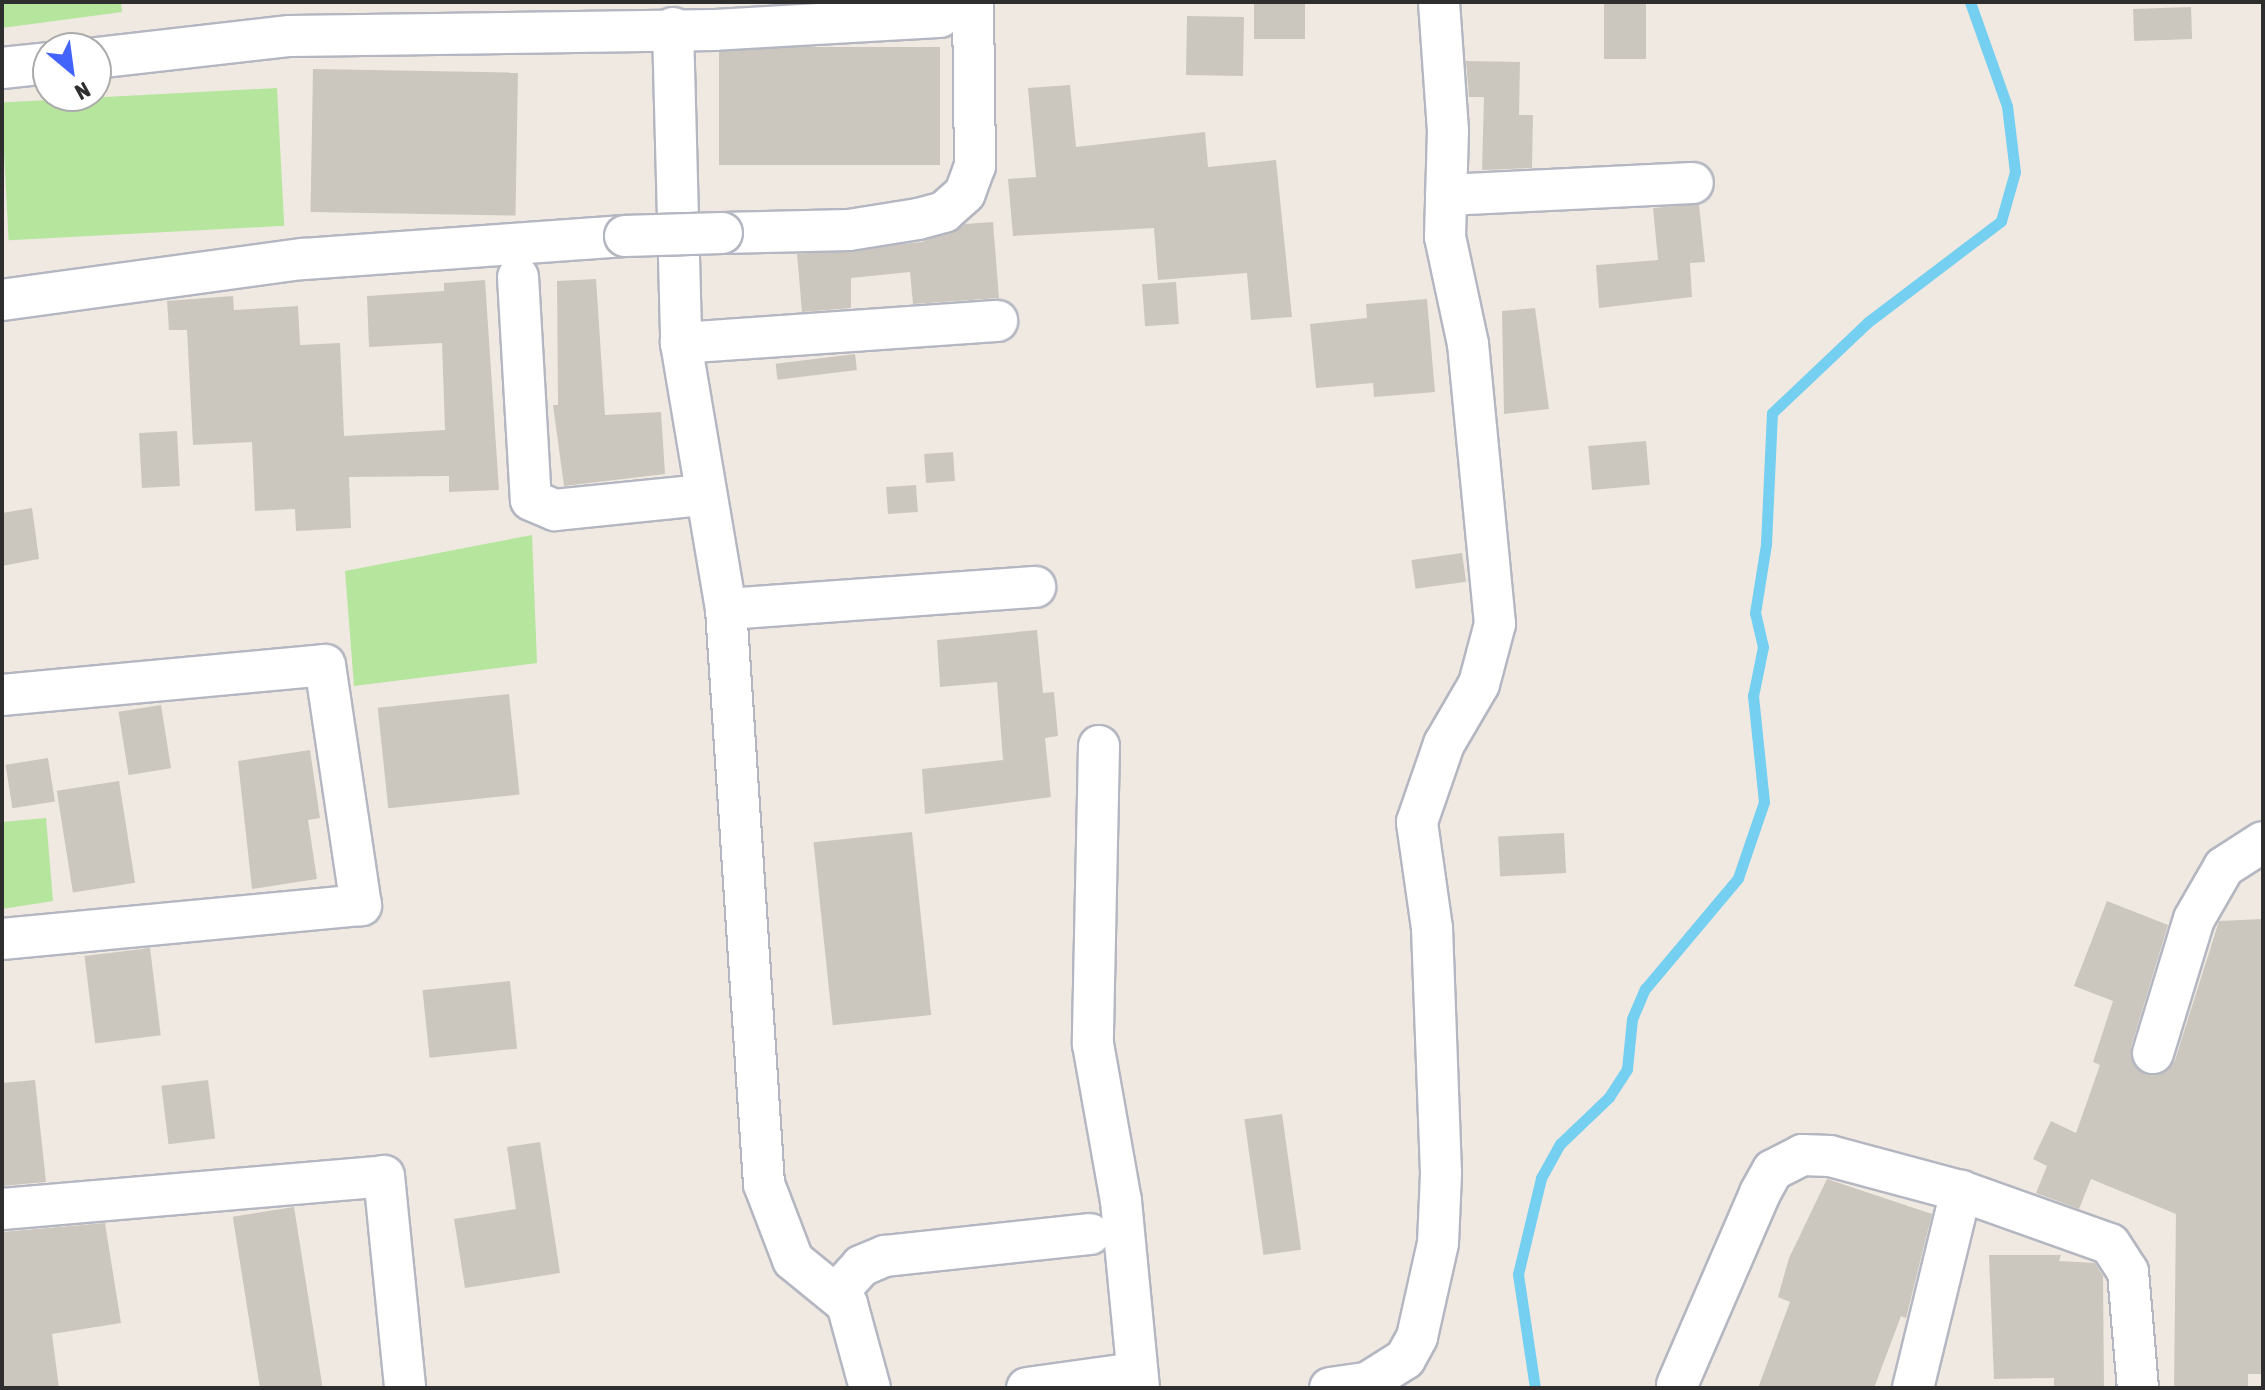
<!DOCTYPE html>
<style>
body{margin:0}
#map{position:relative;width:2265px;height:1390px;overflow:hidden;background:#efe9e1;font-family:"Asap Condensed",sans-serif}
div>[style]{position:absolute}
.green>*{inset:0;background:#b6e59e;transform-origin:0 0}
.stream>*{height:11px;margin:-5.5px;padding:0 5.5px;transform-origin:5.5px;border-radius:5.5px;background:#75cff0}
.building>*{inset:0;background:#cbc7bf;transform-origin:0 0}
.roads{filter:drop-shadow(2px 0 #b4b7c1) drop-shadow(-2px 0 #b4b7c1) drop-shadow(0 2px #b4b7c1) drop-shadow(0 -2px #b4b7c1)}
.minor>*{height:40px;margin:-20px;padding:0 20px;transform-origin:20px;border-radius:20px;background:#fff}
.bridges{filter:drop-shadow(2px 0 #b4b7c1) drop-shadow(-2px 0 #b4b7c1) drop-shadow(0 2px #b4b7c1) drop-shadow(0 -2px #b4b7c1)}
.minor-bridge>*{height:40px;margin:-20px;padding:0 20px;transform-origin:20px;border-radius:20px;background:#fff}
span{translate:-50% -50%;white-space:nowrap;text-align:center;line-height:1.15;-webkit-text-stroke:7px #fff;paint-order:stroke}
.frame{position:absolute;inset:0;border:4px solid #2e2e2e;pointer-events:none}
.north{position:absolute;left:32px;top:32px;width:80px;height:80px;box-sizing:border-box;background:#fff;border:2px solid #ababab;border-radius:50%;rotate:151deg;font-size:22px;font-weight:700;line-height:32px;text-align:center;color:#2e2e2e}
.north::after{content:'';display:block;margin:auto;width:28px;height:36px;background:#4264fb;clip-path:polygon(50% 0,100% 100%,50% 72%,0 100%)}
</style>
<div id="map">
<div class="green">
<i style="clip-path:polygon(2px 2px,121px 2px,122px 12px,2px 28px)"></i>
<i style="left:277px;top:88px;width:138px;height:276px;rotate:87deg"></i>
<i style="clip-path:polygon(532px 535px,537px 663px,354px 686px,345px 571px)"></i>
<i style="clip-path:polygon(46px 818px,53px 901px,2px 909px,2px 822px)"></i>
</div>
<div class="stream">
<i style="left:1535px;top:1388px;width:115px;rotate:-98.5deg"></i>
<i style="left:1518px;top:1274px;width:99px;rotate:-76.5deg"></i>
<i style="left:1541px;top:1178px;width:39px;rotate:-61deg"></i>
<i style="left:1560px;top:1144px;width:68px;rotate:-43.8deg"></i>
<i style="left:1609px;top:1097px;width:33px;rotate:-57deg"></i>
<i style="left:1627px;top:1069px;width:50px;rotate:-84.3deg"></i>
<i style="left:1632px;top:1019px;width:33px;rotate:-67deg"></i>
<i style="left:1645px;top:989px;width:145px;rotate:-50deg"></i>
<i style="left:1738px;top:878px;width:80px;rotate:-71.1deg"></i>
<i style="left:1764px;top:802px;width:107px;rotate:-95.9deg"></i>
<i style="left:1753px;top:696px;width:50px;rotate:-78.5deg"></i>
<i style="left:1763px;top:647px;width:35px;rotate:-103deg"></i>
<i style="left:1755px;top:613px;width:70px;rotate:-80.9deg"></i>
<i style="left:1766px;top:544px;width:131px;rotate:-87.4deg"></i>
<i style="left:1772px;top:413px;width:132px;rotate:-43.5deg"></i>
<i style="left:1868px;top:322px;width:167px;rotate:-37.2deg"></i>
<i style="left:2001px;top:221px;width:51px;rotate:-74.1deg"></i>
<i style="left:2015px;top:172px;width:66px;rotate:-96.9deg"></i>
<i style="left:2007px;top:106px;width:110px;rotate:-109.6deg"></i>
</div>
<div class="building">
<i style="left:1254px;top:2px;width:51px;height:37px"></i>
<i style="left:1604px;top:2px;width:42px;height:57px"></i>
<i style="left:2191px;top:7px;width:32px;height:58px;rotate:88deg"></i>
<i style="left:1187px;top:16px;width:57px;height:59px;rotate:1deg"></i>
<i style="left:940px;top:47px;width:118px;height:221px;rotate:90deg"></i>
<i style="clip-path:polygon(1466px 61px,1520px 62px,1519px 115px,1533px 115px,1532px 168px,1482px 170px,1484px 97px,1469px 97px)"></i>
<i style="left:313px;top:69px;width:205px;height:143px;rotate:1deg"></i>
<i style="clip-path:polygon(1070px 85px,1076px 147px,1205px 132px,1208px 167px,1276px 160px,1292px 317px,1251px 320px,1247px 273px,1158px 280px,1154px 228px,1013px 236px,1008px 179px,1036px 177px,1028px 88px)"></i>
<i style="clip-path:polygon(1699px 204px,1705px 262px,1690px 263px,1692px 297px,1599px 308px,1596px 265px,1658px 260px,1653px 208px)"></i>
<i style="clip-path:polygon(993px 222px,999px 298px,913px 304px,910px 272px,851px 278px,851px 308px,802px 312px,797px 254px,922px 242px,965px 224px)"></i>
<i style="clip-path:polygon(596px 279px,605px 415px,661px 412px,665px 474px,564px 486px,553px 405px,558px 405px,557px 281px)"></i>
<i style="clip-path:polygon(485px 280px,499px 490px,449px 492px,449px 476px,349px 477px,351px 528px,296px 531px,295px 509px,255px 511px,252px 442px,193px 445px,187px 330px,169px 330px,167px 301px,233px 296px,234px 310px,298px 306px,300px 345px,340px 343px,344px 436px,445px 430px,442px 343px,369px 347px,367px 296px,444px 291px,444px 283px)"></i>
<i style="left:1176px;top:282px;width:42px;height:34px;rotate:86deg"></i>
<i style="clip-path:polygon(1427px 299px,1435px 392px,1374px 397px,1373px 383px,1316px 388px,1310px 324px,1367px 318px,1366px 304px)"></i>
<i style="clip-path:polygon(1535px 308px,1549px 409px,1504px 414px,1502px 311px)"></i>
<i style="left:855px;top:354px;width:16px;height:80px;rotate:83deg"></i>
<i style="left:177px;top:431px;width:55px;height:38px;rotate:87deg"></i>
<i style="left:1646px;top:441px;width:44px;height:58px;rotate:85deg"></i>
<i style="left:953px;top:452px;width:29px;height:29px;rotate:86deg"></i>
<i style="left:916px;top:485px;width:27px;height:30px;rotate:86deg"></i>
<i style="clip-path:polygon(32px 508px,39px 559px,2px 566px,2px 513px)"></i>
<i style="left:1462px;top:553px;width:29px;height:51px;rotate:82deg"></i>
<i style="clip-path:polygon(1037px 630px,1043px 693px,1054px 692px,1058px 736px,1045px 738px,1051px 797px,925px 814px,922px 769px,1003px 760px,997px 682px,940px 687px,937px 640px)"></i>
<i style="left:509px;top:694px;width:101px;height:132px;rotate:84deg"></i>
<i style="left:161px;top:705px;width:64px;height:43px;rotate:81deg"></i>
<i style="clip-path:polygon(310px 750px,320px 818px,308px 820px,317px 879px,252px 889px,238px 761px)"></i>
<i style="left:48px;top:758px;width:44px;height:43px;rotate:81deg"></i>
<i style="left:119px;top:781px;width:103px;height:63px;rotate:81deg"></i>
<i style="left:912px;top:832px;width:184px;height:99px;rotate:84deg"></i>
<i style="left:1564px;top:833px;width:40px;height:66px;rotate:87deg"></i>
<i style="clip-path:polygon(2107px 901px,2168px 925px,2131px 1047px,2136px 1068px,2147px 1075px,2168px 1070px,2175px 1060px,2219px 921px,2263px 919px,2263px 1374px,2248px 1374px,2248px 1388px,2174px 1388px,2176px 1214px,2091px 1179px,2079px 1209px,2036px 1193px,2047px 1166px,2033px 1159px,2051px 1121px,2076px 1133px,2100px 1065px,2093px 1062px,2113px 1001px,2074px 986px)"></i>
<i style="left:150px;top:948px;width:88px;height:66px;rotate:83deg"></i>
<i style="left:510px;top:981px;width:68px;height:88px;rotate:84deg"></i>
<i style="clip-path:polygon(35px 1080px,46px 1182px,2px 1186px,2px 1083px)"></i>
<i style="left:208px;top:1080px;width:59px;height:47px;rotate:83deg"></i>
<i style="left:1282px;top:1114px;width:137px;height:38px;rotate:82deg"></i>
<i style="clip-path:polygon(540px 1142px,560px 1273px,465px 1288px,454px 1219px,516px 1209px,507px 1147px)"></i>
<i style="clip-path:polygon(1827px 1179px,1932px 1214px,1906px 1318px,1901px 1316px,1874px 1388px,1758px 1388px,1790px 1302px,1778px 1297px,1789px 1258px)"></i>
<i style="left:294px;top:1207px;width:183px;height:62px;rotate:81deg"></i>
<i style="clip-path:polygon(105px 1223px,121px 1323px,52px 1334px,59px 1388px,2px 1388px,2px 1232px)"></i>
<i style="clip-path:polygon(1989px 1255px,2061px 1255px,2059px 1261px,2095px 1263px,2103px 1276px,2104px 1388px,2054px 1388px,2054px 1378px,1994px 1379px)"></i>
</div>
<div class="roads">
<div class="minor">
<i style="left:673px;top:28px;width:315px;rotate:88.5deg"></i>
<i style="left:681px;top:343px;width:270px;rotate:80.4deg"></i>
<i style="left:726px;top:609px;width:576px;rotate:86.22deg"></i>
<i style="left:764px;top:1184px;width:81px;rotate:69.1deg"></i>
<i style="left:793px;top:1260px;width:70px;rotate:39.2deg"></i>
<i style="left:847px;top:1304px;width:87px;rotate:74.7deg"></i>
<i style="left:96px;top:58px;width:195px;rotate:-6.5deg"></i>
<i style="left:290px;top:36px;width:424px;rotate:-0.8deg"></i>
<i style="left:714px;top:30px;width:226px;rotate:-3.3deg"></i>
<i style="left:2px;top:68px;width:46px;rotate:-6.2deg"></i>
<i style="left:1446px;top:195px;width:247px;rotate:-2.8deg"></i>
<i style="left:722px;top:233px;width:127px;rotate:-1.4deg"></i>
<i style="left:849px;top:230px;width:70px;rotate:-9.1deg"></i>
<i style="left:918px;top:219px;width:27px;rotate:-15deg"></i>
<i style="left:944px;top:212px;width:28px;rotate:-42deg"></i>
<i style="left:965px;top:193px;width:29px;rotate:-70deg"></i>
<i style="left:975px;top:166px;width:164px;rotate:-90.7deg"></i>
<i style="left:518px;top:277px;width:223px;rotate:86.7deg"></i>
<i style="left:531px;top:500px;width:26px;rotate:23deg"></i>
<i style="left:555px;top:510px;width:149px;rotate:-5.8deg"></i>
<i style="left:2px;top:300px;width:304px;rotate:-7.8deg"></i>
<i style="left:303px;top:259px;width:323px;rotate:-4.1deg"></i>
<i style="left:681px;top:343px;width:317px;rotate:-4deg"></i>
<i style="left:726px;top:609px;width:310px;rotate:-4.1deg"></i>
<i style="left:2px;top:695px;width:324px;rotate:-5.3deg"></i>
<i style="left:325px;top:665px;width:243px;rotate:81.5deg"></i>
<i style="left:361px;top:905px;width:361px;rotate:174.6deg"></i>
<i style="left:1099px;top:746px;width:298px;rotate:91.2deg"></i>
<i style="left:1093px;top:1044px;width:159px;rotate:79.9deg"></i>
<i style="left:1121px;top:1201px;width:188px;rotate:84.5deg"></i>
<i style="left:2153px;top:1053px;width:140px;rotate:-73deg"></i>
<i style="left:2194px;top:919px;width:60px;rotate:-60deg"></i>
<i style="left:2224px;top:867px;width:46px;rotate:-32.7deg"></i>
<i style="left:2px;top:1209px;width:383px;rotate:-4.9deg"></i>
<i style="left:384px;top:1176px;width:213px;rotate:84.3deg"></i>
<i style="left:836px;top:1294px;width:38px;rotate:-48deg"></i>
<i style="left:861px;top:1266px;width:26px;rotate:-23deg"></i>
<i style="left:885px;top:1256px;width:206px;rotate:-6.1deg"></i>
<i style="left:1677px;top:1385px;width:209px;rotate:-66.6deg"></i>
<i style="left:1760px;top:1193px;width:26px;rotate:-61deg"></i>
<i style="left:1773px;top:1170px;width:33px;rotate:-27deg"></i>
<i style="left:1802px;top:1155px;width:28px;rotate:2deg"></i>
<i style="left:1830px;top:1156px;width:136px;rotate:15deg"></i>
<i style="left:1961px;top:1191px;width:158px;rotate:19.6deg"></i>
<i style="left:2110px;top:1244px;width:33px;rotate:57deg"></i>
<i style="left:2128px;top:1272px;width:116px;rotate:85.1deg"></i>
<i style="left:1027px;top:1388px;width:111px;rotate:-7.8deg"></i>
<i style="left:1330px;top:1388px;width:37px;rotate:-8deg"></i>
<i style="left:1367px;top:1383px;width:45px;rotate:-32.3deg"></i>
<i style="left:1405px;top:1359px;width:25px;rotate:-61deg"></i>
<i style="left:1417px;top:1337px;width:96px;rotate:-77.4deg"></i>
<i style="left:1438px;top:1243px;width:70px;rotate:-87.5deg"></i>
<i style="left:1441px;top:1173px;width:245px;rotate:-92.1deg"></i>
<i style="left:1432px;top:928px;width:107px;rotate:-98.1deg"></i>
<i style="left:1417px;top:822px;width:83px;rotate:-70.9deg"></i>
<i style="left:1444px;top:744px;width:69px;rotate:-59.7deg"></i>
<i style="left:1479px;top:684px;width:62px;rotate:-75.1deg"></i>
<i style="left:1495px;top:624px;width:281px;rotate:-95.5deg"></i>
<i style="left:1468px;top:344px;width:109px;rotate:-102.1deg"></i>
<i style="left:1445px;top:237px;width:106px;rotate:-88.4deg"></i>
<i style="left:1448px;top:131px;width:129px;rotate:-94deg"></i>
<i style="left:1913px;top:1388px;width:203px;rotate:-76.3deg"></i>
</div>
</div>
<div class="bridges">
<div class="minor-bridge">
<i style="left:625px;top:236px;width:97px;rotate:-1.8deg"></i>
</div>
</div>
<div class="frame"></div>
<div class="north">N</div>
</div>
